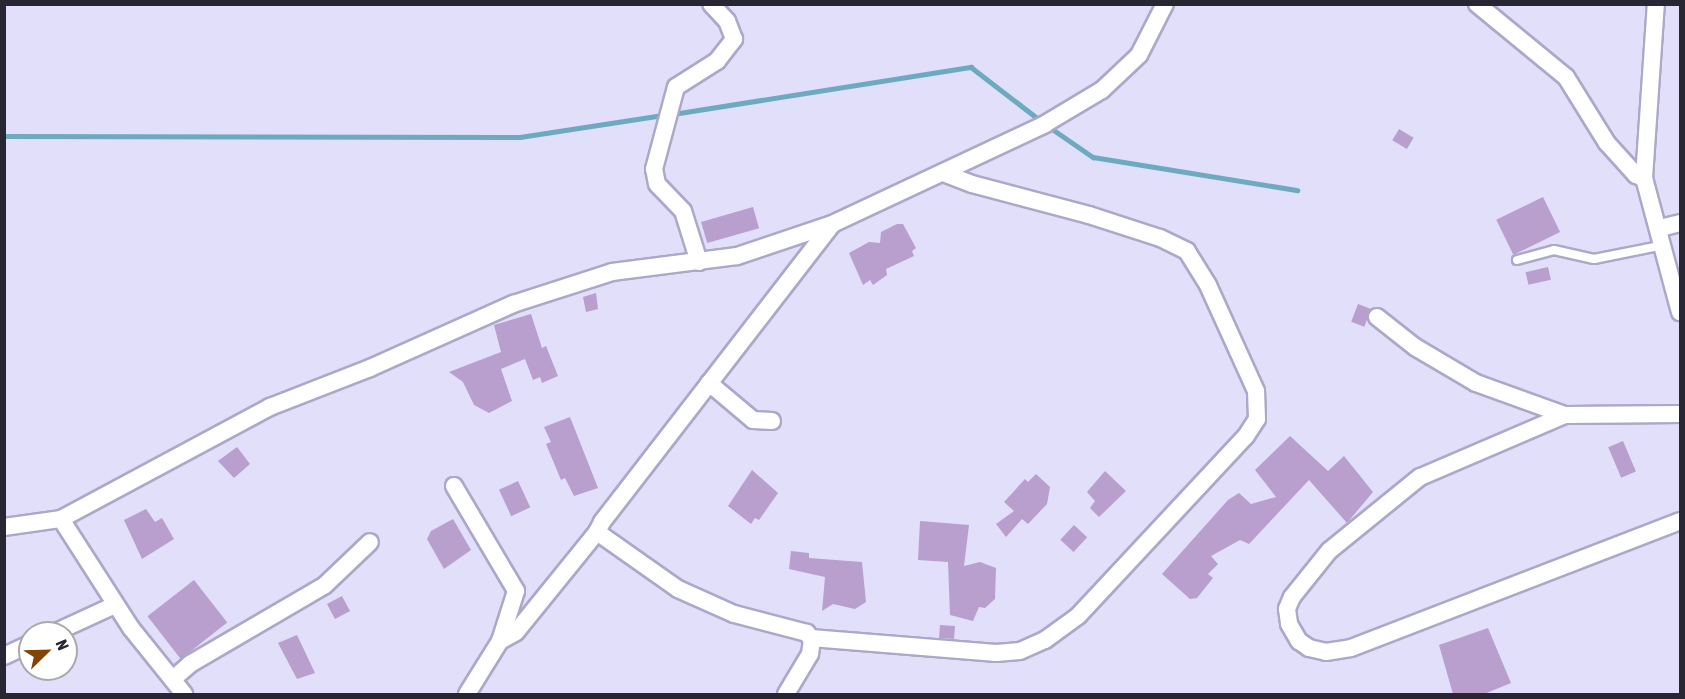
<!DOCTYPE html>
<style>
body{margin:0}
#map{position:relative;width:1685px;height:699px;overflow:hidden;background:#e1dffa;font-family:"Asap Condensed",sans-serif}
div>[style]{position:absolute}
.stream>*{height:4.5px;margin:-2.25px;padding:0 2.25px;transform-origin:2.25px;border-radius:2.25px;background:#6daac0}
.building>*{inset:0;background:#b89fcd;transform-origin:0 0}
.roads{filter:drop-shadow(2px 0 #aca8c9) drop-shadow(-2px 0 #aca8c9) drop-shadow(0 2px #aca8c9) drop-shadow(0 -2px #aca8c9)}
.service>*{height:8px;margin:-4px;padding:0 4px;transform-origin:4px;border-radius:4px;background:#fff}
.minor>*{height:16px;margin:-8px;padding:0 8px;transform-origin:8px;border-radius:8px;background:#fff}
span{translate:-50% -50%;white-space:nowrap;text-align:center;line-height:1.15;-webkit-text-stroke:4.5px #fff;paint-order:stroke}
.frame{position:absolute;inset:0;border:6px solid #272632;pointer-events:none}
.north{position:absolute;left:18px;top:621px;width:60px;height:60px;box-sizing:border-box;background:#fff;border:2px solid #a9a8ad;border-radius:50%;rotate:67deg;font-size:16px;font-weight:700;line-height:24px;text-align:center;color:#272632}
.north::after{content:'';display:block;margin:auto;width:21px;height:27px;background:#824500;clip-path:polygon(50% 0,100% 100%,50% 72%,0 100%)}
</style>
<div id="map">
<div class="stream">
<i style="left:673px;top:114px;width:302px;rotate:-9deg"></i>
<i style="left:971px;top:67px;width:88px;rotate:37.6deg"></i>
<i style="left:1048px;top:126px;width:55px;rotate:34.6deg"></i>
<i style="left:1093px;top:157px;width:207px;rotate:9.2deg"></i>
<i style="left:4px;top:136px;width:516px;rotate:0.11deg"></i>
<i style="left:520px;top:137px;width:146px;rotate:-8.7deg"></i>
</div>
<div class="building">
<i style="left:1399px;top:129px;width:17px;height:13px;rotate:31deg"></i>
<i style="left:1543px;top:197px;width:39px;height:52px;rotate:64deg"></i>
<i style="left:753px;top:207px;width:22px;height:54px;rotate:74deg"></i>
<i style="clip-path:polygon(897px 224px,903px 224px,916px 248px,912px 251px,914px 256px,886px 269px,887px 275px,873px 285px,870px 280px,863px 285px,849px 253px,869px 242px,880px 243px,881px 232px)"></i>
<i style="left:1548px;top:267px;width:13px;height:23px;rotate:77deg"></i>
<i style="clip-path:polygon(596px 293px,598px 309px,586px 312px,583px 297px)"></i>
<i style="left:1358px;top:304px;width:14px;height:19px;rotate:21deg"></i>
<i style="clip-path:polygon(531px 314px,542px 348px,546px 346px,558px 376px,542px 383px,540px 377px,533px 380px,525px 359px,501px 369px,512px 401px,489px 413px,474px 405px,463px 382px,449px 372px,501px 352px,494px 325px)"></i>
<i style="clip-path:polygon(570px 417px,598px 488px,574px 496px,565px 478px,561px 480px,546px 444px,551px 442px,544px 427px)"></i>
<i style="clip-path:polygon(1290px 436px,1328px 471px,1344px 456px,1373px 492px,1347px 523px,1309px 480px,1249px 544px,1240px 540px,1211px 556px,1218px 564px,1208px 574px,1213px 578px,1197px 598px,1190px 599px,1162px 574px,1228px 500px,1239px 493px,1251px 504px,1276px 497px,1255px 470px)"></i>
<i style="left:1623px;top:441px;width:33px;height:16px;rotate:67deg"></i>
<i style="clip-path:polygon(237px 447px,250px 464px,234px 478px,218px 461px)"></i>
<i style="clip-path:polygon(752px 470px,778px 493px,759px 520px,755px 518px,751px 524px,728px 506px)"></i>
<i style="clip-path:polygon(1105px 471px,1126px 491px,1099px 517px,1090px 508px,1095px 501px,1087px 492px)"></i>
<i style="clip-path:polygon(1036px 474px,1050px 487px,1047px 504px,1028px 524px,1022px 519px,1006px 537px,996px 524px,1014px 511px,1004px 502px,1025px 479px,1028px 482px)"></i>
<i style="left:518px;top:481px;width:29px;height:21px;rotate:65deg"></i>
<i style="clip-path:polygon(146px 509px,155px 522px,162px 518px,174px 539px,142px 559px,124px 520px)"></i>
<i style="clip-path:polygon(453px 519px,471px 550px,444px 569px,427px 539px,431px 531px)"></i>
<i style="clip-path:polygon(920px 521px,969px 525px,964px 566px,980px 562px,996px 568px,995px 599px,985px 608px,979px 607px,973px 621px,950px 615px,948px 562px,918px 560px)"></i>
<i style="left:1074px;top:525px;width:18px;height:20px;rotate:43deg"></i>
<i style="clip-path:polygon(791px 551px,809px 553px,809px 558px,862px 562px,866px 602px,855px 609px,833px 604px,822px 611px,825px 577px,789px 569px)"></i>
<i style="left:194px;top:580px;width:54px;height:59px;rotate:52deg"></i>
<i style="left:342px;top:596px;width:17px;height:17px;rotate:62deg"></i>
<i style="left:940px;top:625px;width:15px;height:13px;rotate:4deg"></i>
<i style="clip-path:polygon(1488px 628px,1511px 683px,1484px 694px,1453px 694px,1439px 645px)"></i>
<i style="clip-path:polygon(297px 635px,315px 673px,297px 679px,278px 643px)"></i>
</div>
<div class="roads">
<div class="service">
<i style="left:1517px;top:260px;width:38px;rotate:-15deg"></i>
<i style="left:1554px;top:250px;width:41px;rotate:12.7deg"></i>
<i style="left:1594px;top:259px;width:71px;rotate:-11.3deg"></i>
</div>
<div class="minor">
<i style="left:1477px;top:4px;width:115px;rotate:39.4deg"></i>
<i style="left:1566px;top:77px;width:78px;rotate:58.2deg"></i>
<i style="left:1607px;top:143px;width:43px;rotate:47.8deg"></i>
<i style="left:1636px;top:175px;width:9px;rotate:21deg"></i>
<i style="left:1644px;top:178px;width:139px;rotate:75deg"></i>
<i style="left:1644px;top:178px;width:174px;rotate:-86.1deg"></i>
<i style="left:1660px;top:228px;width:21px;rotate:-14deg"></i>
<i style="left:699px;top:262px;width:53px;rotate:-107.4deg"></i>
<i style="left:683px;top:211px;width:37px;rotate:-134deg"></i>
<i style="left:657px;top:184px;width:15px;rotate:-101deg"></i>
<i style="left:654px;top:169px;width:85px;rotate:-75deg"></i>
<i style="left:676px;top:87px;width:49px;rotate:-32.4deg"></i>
<i style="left:717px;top:61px;width:28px;rotate:-52deg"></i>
<i style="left:734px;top:39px;width:19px;rotate:-111deg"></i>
<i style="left:727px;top:21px;width:23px;rotate:-133deg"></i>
<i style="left:1377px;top:317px;width:48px;rotate:38.3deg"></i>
<i style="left:1415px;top:347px;width:71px;rotate:30.5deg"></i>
<i style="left:1476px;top:383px;width:95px;rotate:19.8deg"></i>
<i style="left:709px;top:383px;width:57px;rotate:40.1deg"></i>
<i style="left:753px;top:420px;width:19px;rotate:3deg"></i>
<i style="left:1680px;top:414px;width:115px;rotate:179.5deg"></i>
<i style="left:1565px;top:415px;width:158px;rotate:156.8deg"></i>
<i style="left:1420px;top:477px;width:117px;rotate:140.9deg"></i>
<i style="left:1329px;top:551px;width:59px;rotate:128.8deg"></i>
<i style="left:1292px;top:597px;width:13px;rotate:113deg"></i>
<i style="left:1287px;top:609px;width:15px;rotate:82deg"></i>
<i style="left:1289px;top:624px;width:20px;rotate:60deg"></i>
<i style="left:1299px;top:641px;width:12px;rotate:35deg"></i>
<i style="left:1309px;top:648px;width:17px;rotate:13deg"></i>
<i style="left:1326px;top:652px;width:25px;rotate:-9deg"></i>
<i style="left:1351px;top:648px;width:353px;rotate:-21.1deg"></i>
<i style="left:454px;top:486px;width:122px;rotate:59.4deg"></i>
<i style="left:516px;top:591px;width:52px;rotate:107.7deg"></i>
<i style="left:61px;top:519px;width:130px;rotate:57.3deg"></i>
<i style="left:131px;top:628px;width:85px;rotate:51.2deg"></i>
<i style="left:4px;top:527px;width:58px;rotate:-8deg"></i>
<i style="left:61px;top:519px;width:237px;rotate:-28.2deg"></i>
<i style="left:270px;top:407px;width:107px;rotate:-21.3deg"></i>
<i style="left:370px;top:368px;width:157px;rotate:-24.1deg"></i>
<i style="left:513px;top:304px;width:104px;rotate:-17.9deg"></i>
<i style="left:612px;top:272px;width:126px;rotate:-7.3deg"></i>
<i style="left:737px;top:256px;width:100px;rotate:-18.6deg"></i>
<i style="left:54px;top:633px;width:67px;rotate:-24.7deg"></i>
<i style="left:811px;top:638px;width:186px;rotate:4.6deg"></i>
<i style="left:996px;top:653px;width:24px;rotate:-5deg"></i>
<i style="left:1020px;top:651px;width:27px;rotate:-24deg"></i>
<i style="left:1045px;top:640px;width:41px;rotate:-36deg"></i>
<i style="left:1078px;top:616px;width:246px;rotate:-47deg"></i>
<i style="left:1246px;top:436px;width:20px;rotate:-57deg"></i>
<i style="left:1257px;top:419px;width:28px;rotate:-92deg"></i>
<i style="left:1256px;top:391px;width:116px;rotate:-114.4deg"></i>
<i style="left:1208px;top:285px;width:40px;rotate:-122deg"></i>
<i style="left:1187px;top:251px;width:30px;rotate:-154deg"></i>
<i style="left:1160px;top:238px;width:75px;rotate:-162.1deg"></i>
<i style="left:1089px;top:215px;width:121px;rotate:-165.2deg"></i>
<i style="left:972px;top:184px;width:30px;rotate:-159deg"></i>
<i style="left:4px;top:656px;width:29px;rotate:-25deg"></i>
<i style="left:173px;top:679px;width:23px;rotate:-41deg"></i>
<i style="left:190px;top:664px;width:156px;rotate:-30.3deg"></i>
<i style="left:325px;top:585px;width:62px;rotate:-43.7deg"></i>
<i style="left:467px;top:694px;width:62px;rotate:-58.1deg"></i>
<i style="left:500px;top:641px;width:18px;rotate:-29deg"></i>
<i style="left:516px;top:632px;width:129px;rotate:-51deg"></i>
<i style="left:786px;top:694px;width:47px;rotate:-59deg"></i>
<i style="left:810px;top:654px;width:14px;rotate:-82deg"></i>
<i style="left:812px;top:640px;width:9px;rotate:-126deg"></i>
<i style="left:807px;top:633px;width:75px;rotate:-165.4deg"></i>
<i style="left:734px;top:614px;width:61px;rotate:-155.9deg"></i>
<i style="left:678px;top:589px;width:99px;rotate:-144.9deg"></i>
<i style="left:597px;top:532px;width:11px;rotate:-63deg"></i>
<i style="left:602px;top:522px;width:376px;rotate:-52.3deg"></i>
<i style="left:832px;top:224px;width:235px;rotate:-25.1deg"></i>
<i style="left:1045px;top:124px;width:66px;rotate:-30.8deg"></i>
<i style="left:1102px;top:90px;width:51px;rotate:-43.4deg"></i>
<i style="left:1139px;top:55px;width:57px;rotate:-63deg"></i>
</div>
</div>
<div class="frame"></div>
<div class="north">N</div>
</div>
